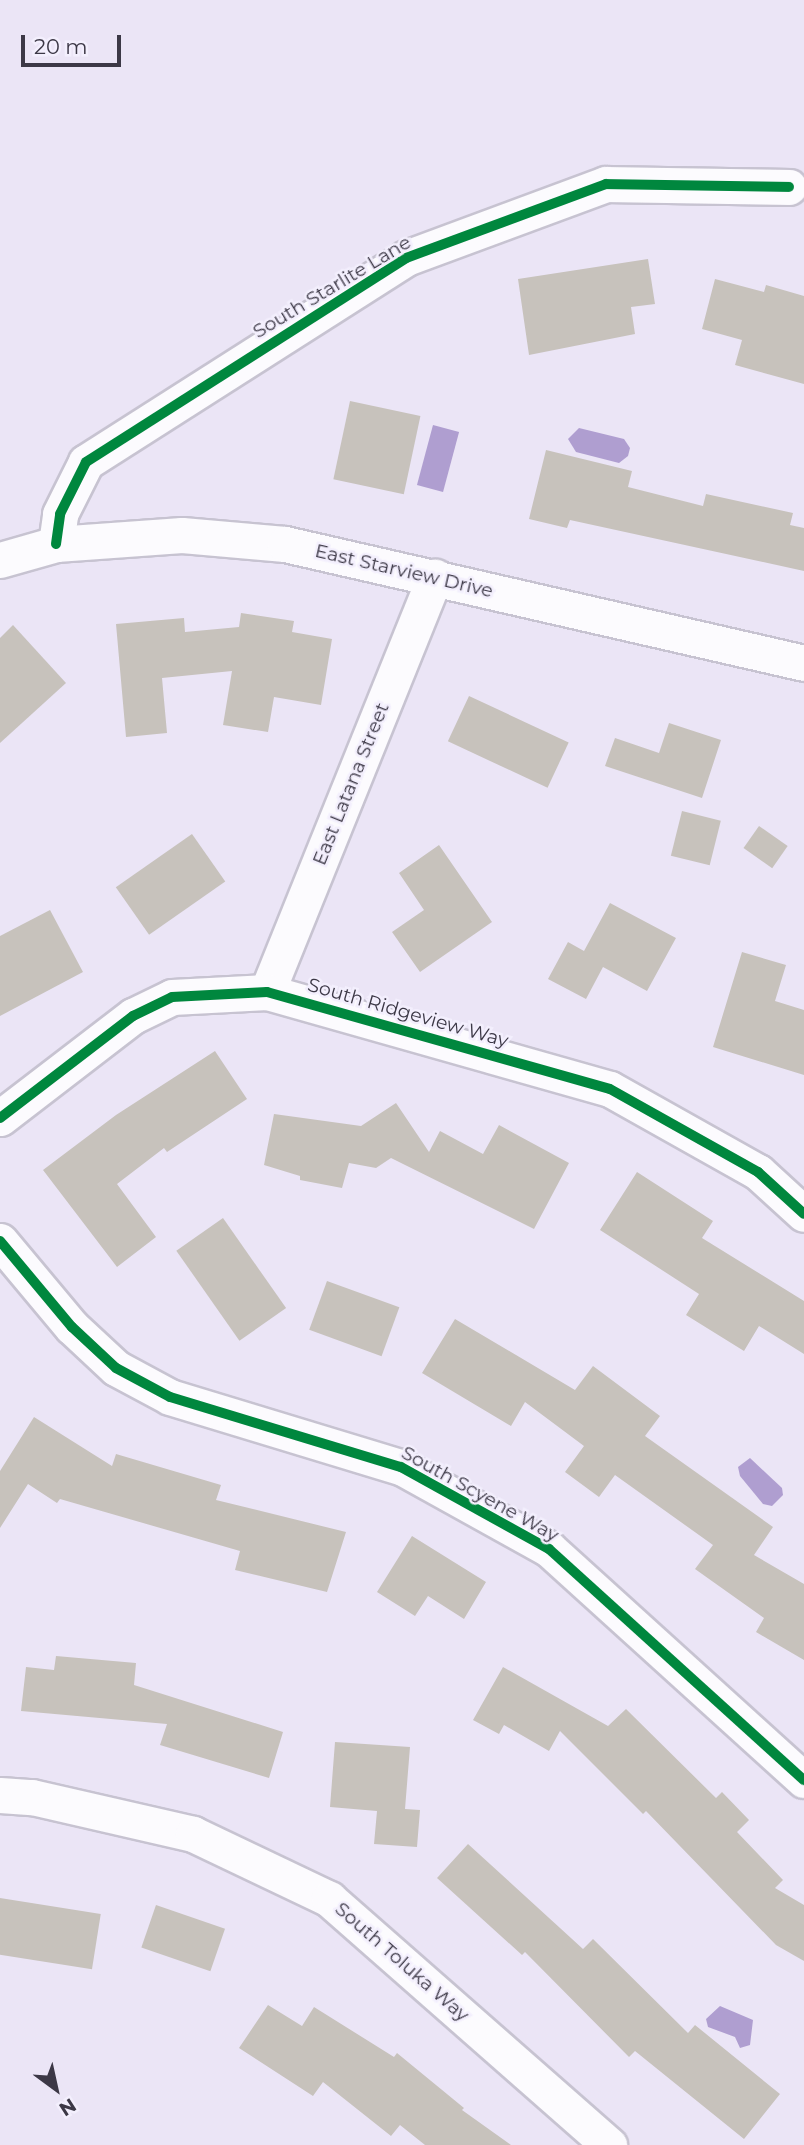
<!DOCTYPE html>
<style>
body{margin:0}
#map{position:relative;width:804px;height:2145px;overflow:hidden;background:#ebe5f6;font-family:Montserrat,sans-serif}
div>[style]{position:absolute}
.water>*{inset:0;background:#af9ed0;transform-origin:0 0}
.building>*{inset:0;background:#c7c2bc;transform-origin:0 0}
.roads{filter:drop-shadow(2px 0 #c7c3d1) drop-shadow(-2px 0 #c7c3d1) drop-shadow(0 2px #c7c3d1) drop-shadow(0 -2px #c7c3d1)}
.street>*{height:35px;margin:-17.5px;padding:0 17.5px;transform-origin:17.5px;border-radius:17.5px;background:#fcfbfe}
.cycleway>*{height:10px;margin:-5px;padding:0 5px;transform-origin:5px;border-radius:5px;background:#00873e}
span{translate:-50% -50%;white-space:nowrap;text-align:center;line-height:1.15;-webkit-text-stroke:5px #f3effd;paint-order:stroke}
.street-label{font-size:19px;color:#3c3846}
.north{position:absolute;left:21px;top:2054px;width:70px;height:70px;-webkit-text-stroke:5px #f3effd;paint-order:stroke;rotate:147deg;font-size:19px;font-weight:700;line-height:28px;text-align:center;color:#3c3846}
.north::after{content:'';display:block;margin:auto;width:24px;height:32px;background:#3c3846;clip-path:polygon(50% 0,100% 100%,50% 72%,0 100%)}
.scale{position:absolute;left:21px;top:35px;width:100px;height:32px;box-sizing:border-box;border:4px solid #3c3846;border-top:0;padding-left:9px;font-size:21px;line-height:24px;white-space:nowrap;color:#3c3846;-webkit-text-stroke:5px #f3effd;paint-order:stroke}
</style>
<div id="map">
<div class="water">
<i style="left:433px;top:425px;width:27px;height:62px;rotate:15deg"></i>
<i style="clip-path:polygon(579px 428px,624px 439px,630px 448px,628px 456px,619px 463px,576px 452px,568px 439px)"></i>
<i style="clip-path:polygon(750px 1458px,782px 1488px,783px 1495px,772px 1506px,763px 1504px,740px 1476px,738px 1467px)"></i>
<i style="clip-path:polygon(720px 2006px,753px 2020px,750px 2045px,740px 2048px,735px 2037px,708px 2027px,706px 2019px)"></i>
</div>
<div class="building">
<i style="clip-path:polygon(648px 259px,655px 304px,631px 307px,635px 334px,529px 355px,518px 279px)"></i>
<i style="clip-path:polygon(715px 279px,764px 292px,766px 285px,804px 296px,804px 384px,735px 365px,742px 340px,702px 329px)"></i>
<i style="left:350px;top:401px;width:72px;height:80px;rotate:12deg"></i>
<i style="clip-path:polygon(546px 450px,632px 471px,628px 487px,703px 506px,706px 494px,793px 513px,790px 525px,804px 528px,804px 571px,570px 520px,567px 528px,529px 519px)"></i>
<i style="clip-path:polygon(241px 613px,294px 621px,292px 632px,332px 639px,321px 705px,274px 697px,268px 732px,223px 725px,232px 671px,162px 678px,167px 733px,126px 737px,116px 624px,184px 618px,185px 632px,239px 627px)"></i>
<i style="clip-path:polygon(13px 625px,66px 683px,0 743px,0 638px)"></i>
<i style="left:469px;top:696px;width:110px;height:50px;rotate:25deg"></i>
<i style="clip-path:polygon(669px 723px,721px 740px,702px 798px,605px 766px,615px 738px,659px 753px)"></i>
<i style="left:682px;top:811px;width:40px;height:46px;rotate:14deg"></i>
<i style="left:759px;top:826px;width:35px;height:27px;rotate:35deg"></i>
<i style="left:192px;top:834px;width:58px;height:93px;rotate:55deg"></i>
<i style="clip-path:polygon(439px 845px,492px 922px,420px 972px,392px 932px,424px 910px,399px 873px)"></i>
<i style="clip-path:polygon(610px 903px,676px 938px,647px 991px,603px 967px,586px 999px,548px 979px,568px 942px,584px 951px)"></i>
<i style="clip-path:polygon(50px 910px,83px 972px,0 1016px,0 936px)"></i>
<i style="clip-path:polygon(742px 952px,786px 965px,775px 1001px,804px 1010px,804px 1075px,713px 1047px)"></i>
<i style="clip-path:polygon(215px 1051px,247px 1099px,167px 1152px,164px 1148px,117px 1184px,156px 1237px,117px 1267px,43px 1170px,116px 1115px)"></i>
<i style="clip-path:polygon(396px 1103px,429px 1152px,440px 1131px,483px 1154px,499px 1125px,569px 1163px,534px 1229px,391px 1158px,376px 1168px,349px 1163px,342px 1188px,300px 1180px,300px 1176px,264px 1165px,274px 1114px,361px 1126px)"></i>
<i style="clip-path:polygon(637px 1172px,713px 1221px,702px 1238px,804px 1301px,804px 1354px,759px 1326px,744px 1351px,686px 1315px,699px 1294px,600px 1230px)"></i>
<i style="left:223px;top:1218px;width:110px;height:57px;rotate:55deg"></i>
<i style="left:327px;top:1281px;width:77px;height:52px;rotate:20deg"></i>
<i style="clip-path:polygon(455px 1319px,575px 1390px,593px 1366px,660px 1416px,645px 1436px,773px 1527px,754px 1555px,804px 1584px,804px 1660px,756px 1632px,764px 1618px,695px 1569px,713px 1545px,615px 1475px,599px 1497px,565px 1472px,584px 1446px,525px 1402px,511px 1426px,422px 1373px)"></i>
<i style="clip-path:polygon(34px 1417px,112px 1466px,116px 1454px,221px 1485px,216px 1500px,346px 1532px,327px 1592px,235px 1570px,240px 1551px,60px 1499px,57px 1503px,28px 1484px,0 1528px,0 1471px)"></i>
<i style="clip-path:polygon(412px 1536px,486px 1582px,464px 1619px,428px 1596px,415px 1616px,377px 1592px)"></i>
<i style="clip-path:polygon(56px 1656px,136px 1663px,134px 1685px,283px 1732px,269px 1778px,160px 1745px,167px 1724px,21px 1711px,26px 1667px,54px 1670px)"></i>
<i style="clip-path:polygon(503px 1667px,608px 1726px,626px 1709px,716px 1798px,722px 1792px,749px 1820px,737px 1832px,783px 1880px,775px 1888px,804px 1905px,804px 1961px,776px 1945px,646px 1811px,643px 1814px,560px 1731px,549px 1751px,504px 1725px,499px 1734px,473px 1720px)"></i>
<i style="clip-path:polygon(335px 1742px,410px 1747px,405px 1809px,420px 1810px,417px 1847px,374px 1844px,377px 1811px,330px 1807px)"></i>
<i style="clip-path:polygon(468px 1844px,583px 1949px,593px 1939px,688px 2033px,695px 2025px,780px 2094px,744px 2139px,635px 2051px,629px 2057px,525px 1952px,522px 1955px,437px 1878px)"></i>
<i style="left:0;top:1898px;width:102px;height:56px;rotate:9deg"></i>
<i style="left:156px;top:1905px;width:73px;height:45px;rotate:19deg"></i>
<i style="clip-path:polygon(268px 2005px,302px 2026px,314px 2007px,394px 2057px,397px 2053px,464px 2108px,462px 2110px,511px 2145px,425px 2145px,400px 2125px,391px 2136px,323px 2082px,313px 2096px,239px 2048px)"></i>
</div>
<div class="roads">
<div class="street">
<i style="left:56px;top:544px;width:30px;rotate:-82deg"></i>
<i style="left:60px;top:514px;width:58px;rotate:-63.4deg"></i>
<i style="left:86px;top:462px;width:379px;rotate:-32.5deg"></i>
<i style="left:406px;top:258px;width:213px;rotate:-20.3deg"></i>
<i style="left:606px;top:184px;width:183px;rotate:0.9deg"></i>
<i style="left:0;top:560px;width:58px;rotate:-15.9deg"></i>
<i style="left:56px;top:544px;width:126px;rotate:-4.1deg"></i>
<i style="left:182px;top:535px;width:103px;rotate:5deg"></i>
<i style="left:285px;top:544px;width:532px;rotate:12.91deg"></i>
<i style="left:267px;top:992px;width:448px;rotate:-68deg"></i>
<i style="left:0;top:1118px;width:168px;rotate:-37.5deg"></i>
<i style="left:133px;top:1016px;width:43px;rotate:-26deg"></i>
<i style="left:172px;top:997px;width:95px;rotate:-3deg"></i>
<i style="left:267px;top:992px;width:356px;rotate:15.8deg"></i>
<i style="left:610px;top:1089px;width:170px;rotate:29.3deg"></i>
<i style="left:758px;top:1172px;width:62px;rotate:42.4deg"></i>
<i style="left:0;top:1241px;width:112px;rotate:50.1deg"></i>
<i style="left:72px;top:1327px;width:60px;rotate:43deg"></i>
<i style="left:116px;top:1368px;width:61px;rotate:28.2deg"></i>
<i style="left:170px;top:1397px;width:241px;rotate:16.9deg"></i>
<i style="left:401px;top:1467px;width:169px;rotate:29deg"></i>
<i style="left:549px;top:1549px;width:344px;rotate:42.2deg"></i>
<i style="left:0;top:1795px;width:32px;rotate:4deg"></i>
<i style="left:32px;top:1797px;width:165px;rotate:12.9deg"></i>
<i style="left:193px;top:1834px;width:151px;rotate:25.5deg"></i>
<i style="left:329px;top:1899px;width:373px;rotate:41.3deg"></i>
</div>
</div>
<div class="cycleway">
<i style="left:56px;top:544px;width:30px;rotate:-82deg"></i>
<i style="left:60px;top:514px;width:58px;rotate:-63.4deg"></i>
<i style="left:86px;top:462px;width:379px;rotate:-32.5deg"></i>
<i style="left:406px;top:258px;width:213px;rotate:-20.3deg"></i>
<i style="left:606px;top:184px;width:183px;rotate:0.9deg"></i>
<i style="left:0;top:1118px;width:168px;rotate:-37.5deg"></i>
<i style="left:133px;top:1016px;width:43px;rotate:-26deg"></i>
<i style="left:172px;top:997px;width:95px;rotate:-3deg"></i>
<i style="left:267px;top:992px;width:356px;rotate:15.8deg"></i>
<i style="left:610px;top:1089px;width:170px;rotate:29.3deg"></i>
<i style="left:758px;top:1172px;width:62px;rotate:42.4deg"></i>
<i style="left:0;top:1241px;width:112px;rotate:50.1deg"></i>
<i style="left:72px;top:1327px;width:60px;rotate:43deg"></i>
<i style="left:116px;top:1368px;width:61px;rotate:28.2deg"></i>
<i style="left:170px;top:1397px;width:241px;rotate:16.9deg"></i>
<i style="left:401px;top:1467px;width:169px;rotate:29deg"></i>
<i style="left:549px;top:1549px;width:344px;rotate:42.2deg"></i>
</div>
<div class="street-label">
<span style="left:332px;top:287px;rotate:-31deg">South Starlite Lane</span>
<span style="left:404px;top:571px;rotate:13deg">East Starview Drive</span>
<span style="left:351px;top:784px;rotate:-68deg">East Latana Street</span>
<span style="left:408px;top:1013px;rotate:16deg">South Ridgeview Way</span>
<span style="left:480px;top:1494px;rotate:29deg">South Scyene Way</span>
<span style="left:402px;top:1962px;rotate:41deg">South Toluka Way</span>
</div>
<div class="north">N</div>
<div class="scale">20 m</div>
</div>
